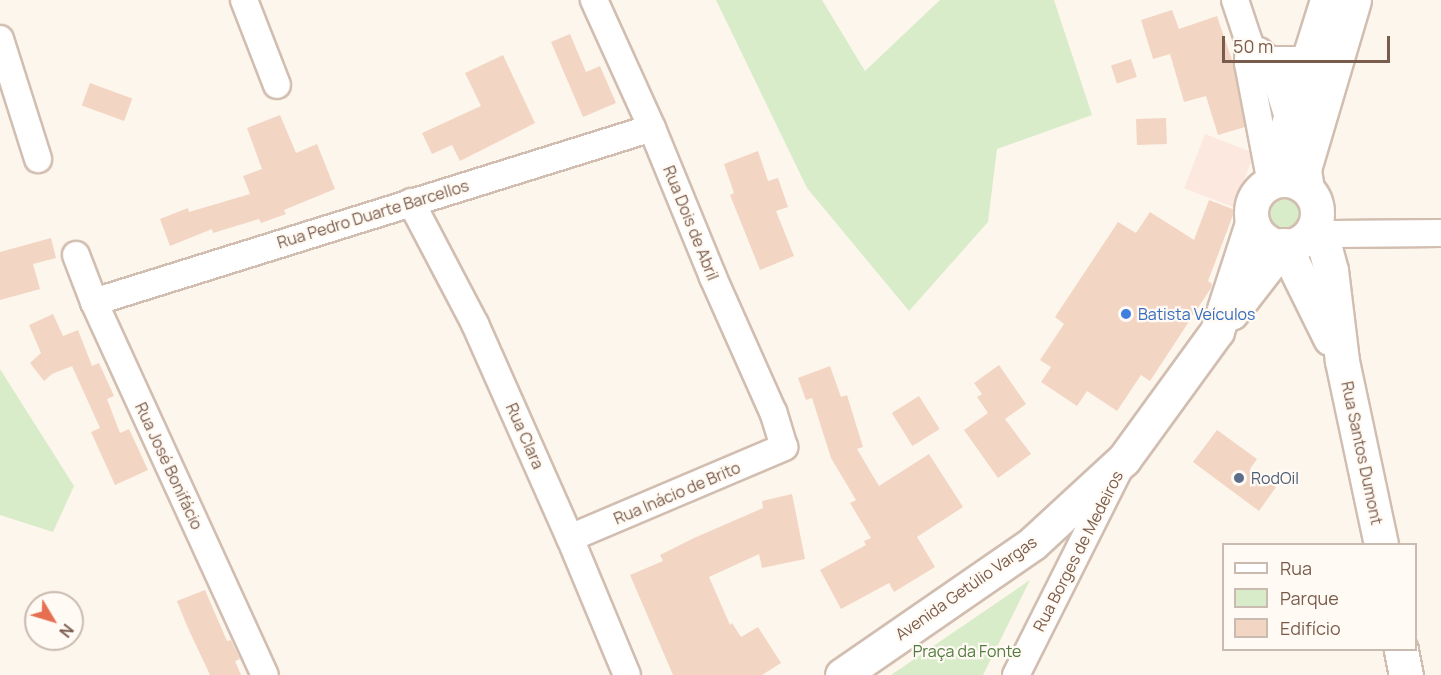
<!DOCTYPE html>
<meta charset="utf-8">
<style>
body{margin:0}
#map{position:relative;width:1441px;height:675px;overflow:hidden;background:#fdf6ec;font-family:Manrope,sans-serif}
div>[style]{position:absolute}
.commercial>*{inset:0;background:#fde8e0;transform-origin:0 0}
.green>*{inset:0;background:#d8ecc9}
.round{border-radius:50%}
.building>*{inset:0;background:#f3d5c3;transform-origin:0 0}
.roads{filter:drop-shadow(2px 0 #d1beb0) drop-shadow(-2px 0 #d1beb0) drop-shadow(0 2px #d1beb0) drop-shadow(0 -2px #d1beb0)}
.street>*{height:26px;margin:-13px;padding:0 13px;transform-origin:13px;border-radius:13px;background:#fff}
.secondary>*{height:33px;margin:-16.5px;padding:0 16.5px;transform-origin:16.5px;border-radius:16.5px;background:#fff}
.secondary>.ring{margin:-16.5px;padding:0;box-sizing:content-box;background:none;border:33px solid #fff;border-radius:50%}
.dots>*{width:16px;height:16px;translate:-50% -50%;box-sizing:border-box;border:3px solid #fffaf3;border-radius:50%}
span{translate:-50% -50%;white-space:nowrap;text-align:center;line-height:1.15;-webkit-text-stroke:4.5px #fffaf3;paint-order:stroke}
.street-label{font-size:16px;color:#7a5c4d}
.shop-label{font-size:16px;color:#366cbe}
.left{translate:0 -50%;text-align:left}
.service-label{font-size:16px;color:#4e5e75}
.park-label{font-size:16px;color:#537a41}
.legend{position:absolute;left:1222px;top:543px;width:195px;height:108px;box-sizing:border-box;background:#fffaf3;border:2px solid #cabbb1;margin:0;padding:8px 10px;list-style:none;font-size:18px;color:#7a5c4d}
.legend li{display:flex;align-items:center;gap:12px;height:30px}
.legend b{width:30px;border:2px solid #cabbb1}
.north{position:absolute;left:24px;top:591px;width:60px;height:60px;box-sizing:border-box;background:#fffaf3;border:2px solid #cabbb1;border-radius:50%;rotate:128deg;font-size:16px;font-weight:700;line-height:24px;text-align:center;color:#7a5c4d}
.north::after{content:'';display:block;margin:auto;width:21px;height:27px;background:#e76f51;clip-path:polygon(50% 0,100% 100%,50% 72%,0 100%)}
.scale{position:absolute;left:1222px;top:36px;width:168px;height:27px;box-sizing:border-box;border:3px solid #7a5c4d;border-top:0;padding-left:8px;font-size:18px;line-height:21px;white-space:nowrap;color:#7a5c4d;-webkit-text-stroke:4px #fffaf3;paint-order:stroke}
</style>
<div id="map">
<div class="commercial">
<i style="left:1205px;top:134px;width:53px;height:58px;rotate:21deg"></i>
</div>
<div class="green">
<i style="clip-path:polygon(716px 0,822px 0,865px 71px,940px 0,1054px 0,1092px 115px,997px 149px,988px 222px,909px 311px,807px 188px)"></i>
<i class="round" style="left:1257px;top:186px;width:52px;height:52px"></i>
<i style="clip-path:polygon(0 369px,74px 486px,53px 532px,0 515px)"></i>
<i style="clip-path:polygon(1030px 580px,983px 675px,891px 675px)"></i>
</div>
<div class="building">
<i style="clip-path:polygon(1172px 10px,1179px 29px,1217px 16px,1233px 63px,1245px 127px,1218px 135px,1206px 96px,1184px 102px,1170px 54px,1153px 59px,1141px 20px)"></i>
<i style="clip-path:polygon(570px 34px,586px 72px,600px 66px,616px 103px,583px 117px,551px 42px)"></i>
<i style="clip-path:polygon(503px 55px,535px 123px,460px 161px,452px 145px,432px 154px,422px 133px,481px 106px,465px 73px)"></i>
<i style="left:1131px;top:59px;width:19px;height:21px;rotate:72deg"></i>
<i style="left:90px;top:83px;width:45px;height:24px;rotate:20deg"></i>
<i style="clip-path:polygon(280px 115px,296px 153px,317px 144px,335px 189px,284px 210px,286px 214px,261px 223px,259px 219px,213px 233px,212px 229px,170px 246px,160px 219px,188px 208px,189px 212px,250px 194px,243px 176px,262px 169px,247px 128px)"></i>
<i style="left:1166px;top:118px;width:26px;height:30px;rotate:88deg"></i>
<i style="clip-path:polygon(758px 151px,768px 181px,778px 178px,788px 207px,776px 211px,794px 256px,760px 270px,730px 195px,734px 193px,724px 164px)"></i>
<i style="clip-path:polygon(1209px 200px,1235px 210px,1208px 281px,1212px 284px,1211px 288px,1150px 381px,1141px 375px,1117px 411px,1087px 391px,1077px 406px,1041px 382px,1051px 367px,1040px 360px,1064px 324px,1055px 317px,1118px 222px,1136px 233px,1150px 212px,1194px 240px)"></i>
<i style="clip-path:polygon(51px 238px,56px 258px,33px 264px,40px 289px,0 300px,0 252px)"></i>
<i style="clip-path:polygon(53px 314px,63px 336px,78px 330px,92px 366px,99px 363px,114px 396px,107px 399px,120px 433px,129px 429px,148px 470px,115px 485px,91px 432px,100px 428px,72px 366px,52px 374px,44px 381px,30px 363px,41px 353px,29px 325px)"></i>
<i style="clip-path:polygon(999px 365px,1026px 404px,1005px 419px,1031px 454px,998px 478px,964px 430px,988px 413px,977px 397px,982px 394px,974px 383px)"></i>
<i style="clip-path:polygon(830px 366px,841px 397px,847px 395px,863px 447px,857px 449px,879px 486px,929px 454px,963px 507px,917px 537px,935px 567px,894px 592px,889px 583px,841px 609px,820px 570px,866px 545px,864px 541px,871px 538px,850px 503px,856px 500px,831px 458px,812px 398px,806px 400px,798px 378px)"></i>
<i style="left:919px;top:396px;width:39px;height:32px;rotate:58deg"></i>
<i style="clip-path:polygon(1217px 430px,1257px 459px,1250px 469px,1276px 487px,1259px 511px,1193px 462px)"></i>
<i style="clip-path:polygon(792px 494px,805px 559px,762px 568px,759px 554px,709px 577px,730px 625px,732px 623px,741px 637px,758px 627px,781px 663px,762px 675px,673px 675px,630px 575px,663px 561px,660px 555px,694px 538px,763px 508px,762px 501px)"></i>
<i style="clip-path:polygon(205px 590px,227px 641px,231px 640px,240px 659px,235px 661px,241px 675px,210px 675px,187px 626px,177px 601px)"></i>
</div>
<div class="roads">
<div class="street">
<i style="left:244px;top:0;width:91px;rotate:68.8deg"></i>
<i style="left:1235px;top:0;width:44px;rotate:71.6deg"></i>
<i style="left:1249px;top:42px;width:21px;rotate:93deg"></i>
<i style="left:1248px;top:63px;width:117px;rotate:79.2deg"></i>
<i style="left:0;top:39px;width:126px;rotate:72.4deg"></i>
<i style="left:1259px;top:51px;width:17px;rotate:45deg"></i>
<i style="left:1271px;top:63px;width:64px;rotate:72.7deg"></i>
<i style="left:411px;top:202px;width:138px;rotate:62.3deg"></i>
<i style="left:475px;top:324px;width:234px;rotate:66.1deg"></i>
<i style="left:570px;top:538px;width:148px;rotate:67.4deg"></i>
<i style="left:1313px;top:229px;width:20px;rotate:15deg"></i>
<i style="left:1332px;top:234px;width:109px;rotate:-0.5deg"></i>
<i style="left:76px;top:255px;width:50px;rotate:69deg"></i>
<i style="left:94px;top:302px;width:410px;rotate:65.4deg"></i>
<i style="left:94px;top:302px;width:584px;rotate:-17.32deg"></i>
<i style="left:570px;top:538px;width:233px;rotate:-23deg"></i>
<i style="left:784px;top:447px;width:37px;rotate:-107deg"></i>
<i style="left:773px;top:412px;width:148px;rotate:-114deg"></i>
<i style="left:713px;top:277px;width:161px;rotate:-112.3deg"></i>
<i style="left:652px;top:128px;width:141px;rotate:-114.4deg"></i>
<i style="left:1016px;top:675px;width:230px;rotate:-63.4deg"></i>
</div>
<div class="secondary">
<i style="left:1271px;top:63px;width:31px"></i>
<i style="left:1302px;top:63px;width:8px;rotate:-45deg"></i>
<i class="ring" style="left:1251px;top:180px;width:33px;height:33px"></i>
<i style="left:1270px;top:182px;width:191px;rotate:-72.6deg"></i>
<i style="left:1307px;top:189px;width:20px;rotate:-99deg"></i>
<i style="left:1304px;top:169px;width:176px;rotate:-73.5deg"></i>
<i style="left:1313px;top:229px;width:22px;rotate:58deg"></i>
<i style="left:1325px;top:248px;width:23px;rotate:75deg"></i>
<i style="left:1331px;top:270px;width:92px;rotate:83.1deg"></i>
<i style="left:1342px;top:361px;width:187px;rotate:78deg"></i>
<i style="left:1284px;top:245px;width:104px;rotate:63.7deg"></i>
<i style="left:1231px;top:313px;width:86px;rotate:-52.1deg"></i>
<i style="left:1401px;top:650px;width:25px;rotate:79deg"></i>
<i style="left:842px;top:675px;width:232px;rotate:-34.6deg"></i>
<i style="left:1033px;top:543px;width:124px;rotate:-42.7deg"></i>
<i style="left:1124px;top:459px;width:158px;rotate:-54deg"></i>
<i style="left:1217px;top:331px;width:114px;rotate:-72deg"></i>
</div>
</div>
<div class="dots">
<i style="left:1126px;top:314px;background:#3f7fe0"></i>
<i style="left:1239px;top:478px;background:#5c6f8a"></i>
</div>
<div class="street-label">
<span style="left:373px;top:214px;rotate:-17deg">Rua Pedro Duarte Barcellos</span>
<span style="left:691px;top:223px;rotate:68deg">Rua Dois de Abril</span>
<span style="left:525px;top:436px;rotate:66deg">Rua Clara</span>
<span style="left:1362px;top:453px;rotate:78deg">Rua Santos Dumont</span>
<span style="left:169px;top:466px;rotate:65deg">Rua José Bonifácio</span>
<span style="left:677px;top:493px;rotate:-23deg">Rua Inácio de Brito</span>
<span style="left:1078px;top:551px;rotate:-63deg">Rua Borges de Medeiros</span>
<span style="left:966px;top:588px;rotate:-35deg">Avenida Getúlio Vargas</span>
</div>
<div class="shop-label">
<span class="left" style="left:1138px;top:314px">Batista Veículos</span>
</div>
<div class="service-label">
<span class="left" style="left:1251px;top:478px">RodOil</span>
</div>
<div class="park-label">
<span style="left:967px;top:651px">Praça da Fonte</span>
</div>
<ul class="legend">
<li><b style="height:8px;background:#fff"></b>Rua</li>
<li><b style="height:16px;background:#d8ecc9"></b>Parque</li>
<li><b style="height:16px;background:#f3d5c3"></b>Edifício</li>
</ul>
<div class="north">N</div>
<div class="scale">50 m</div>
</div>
